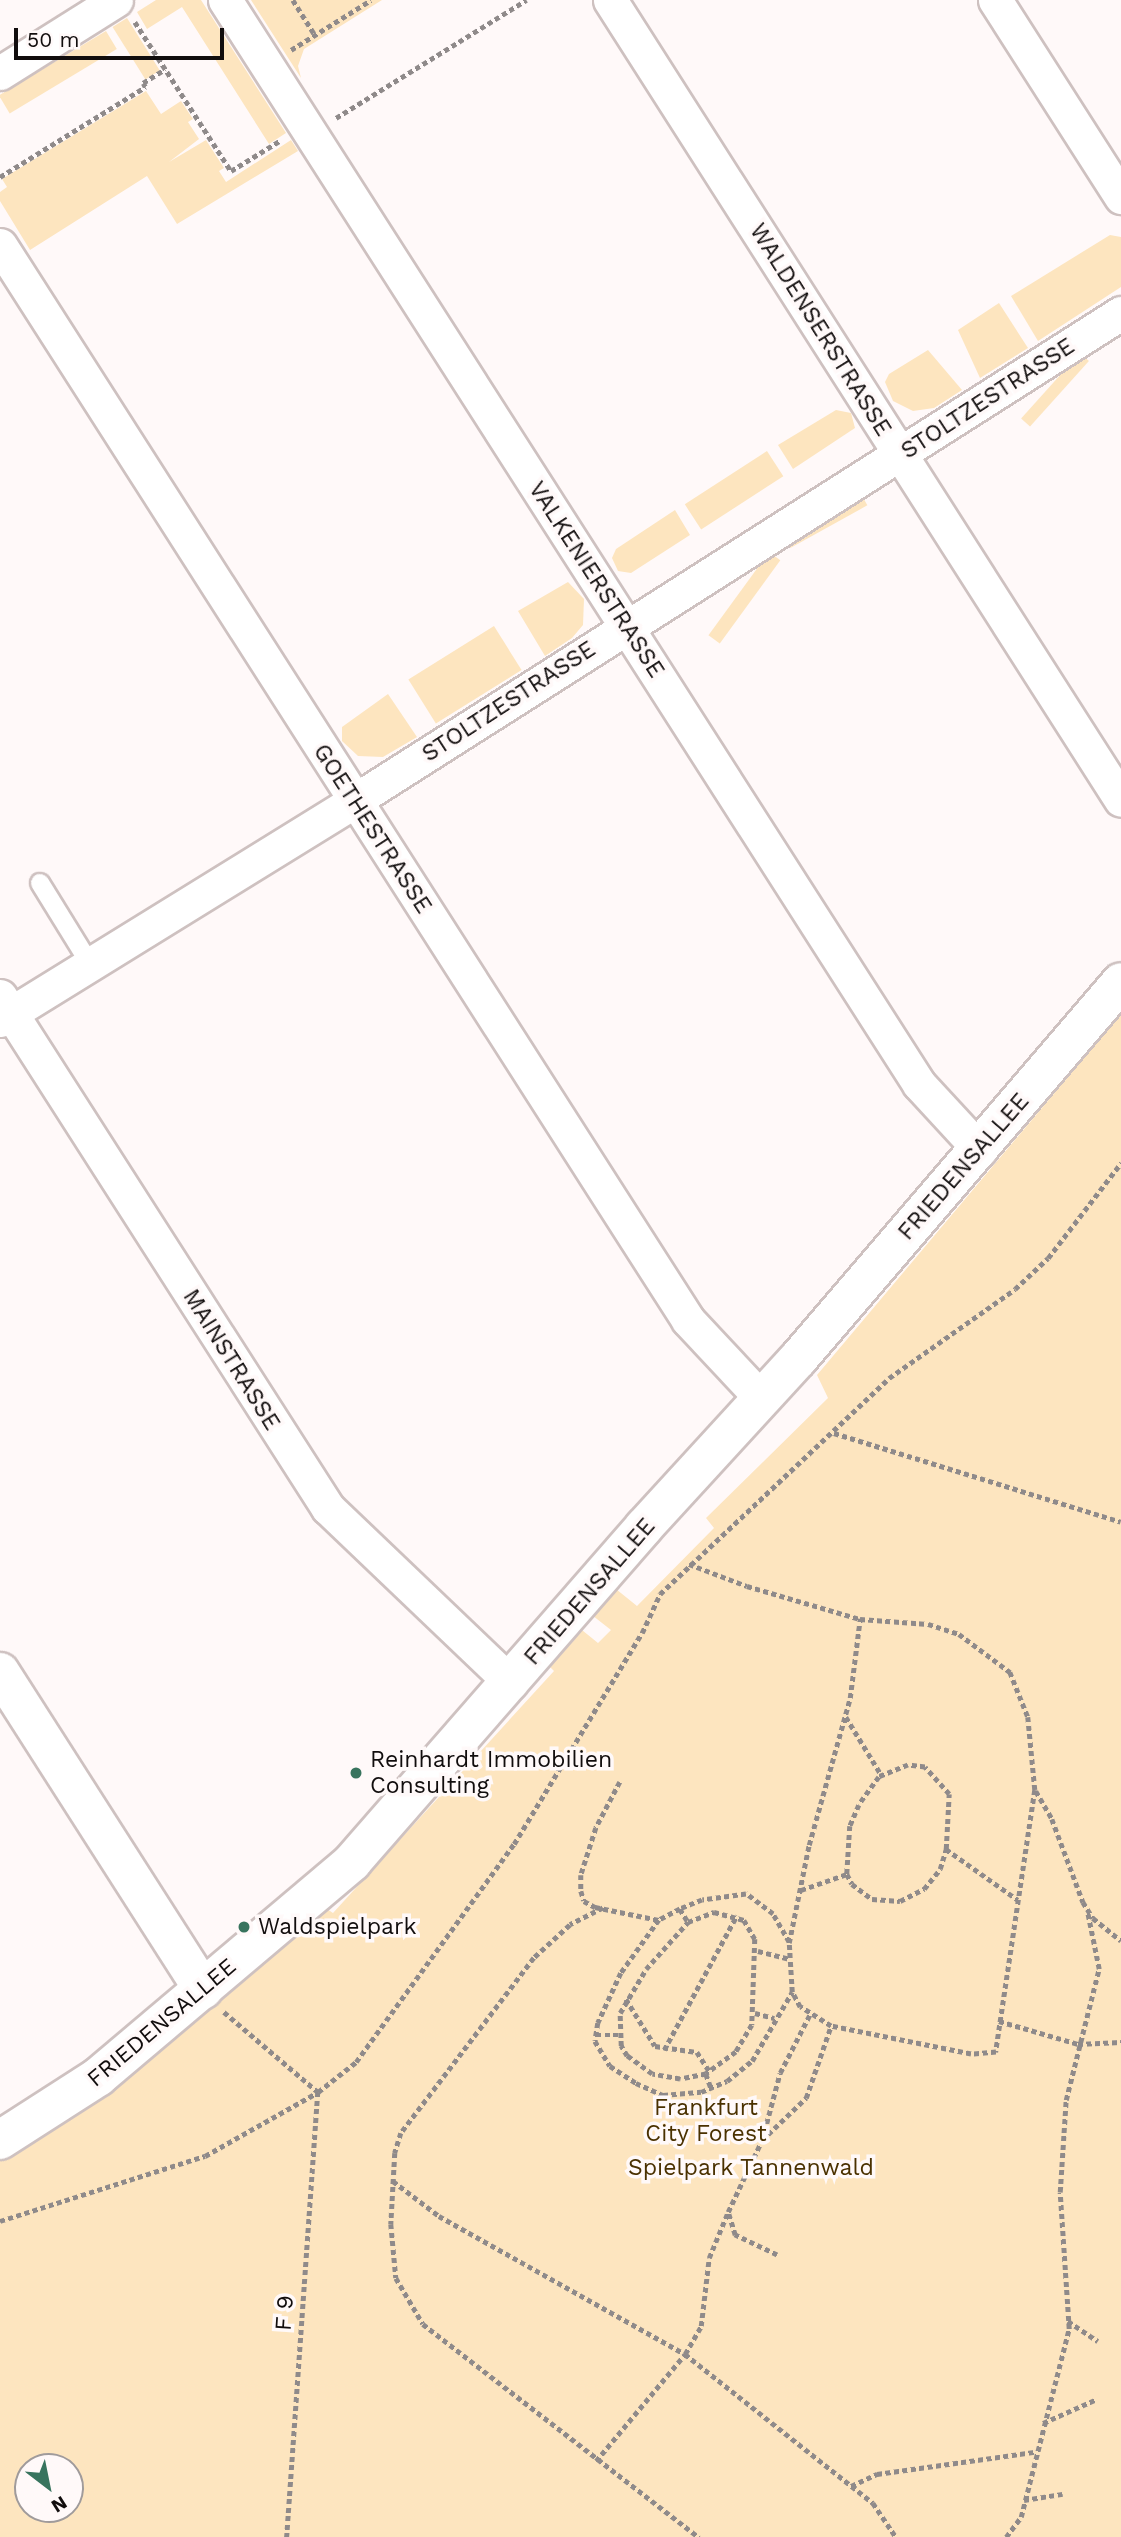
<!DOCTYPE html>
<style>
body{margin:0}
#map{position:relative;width:1121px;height:2537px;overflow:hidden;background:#fff9f9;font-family:"Work Sans",sans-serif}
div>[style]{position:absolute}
.green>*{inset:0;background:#fde5bf;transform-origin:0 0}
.path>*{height:4.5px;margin-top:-2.25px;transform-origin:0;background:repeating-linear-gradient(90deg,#8f8a8a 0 5px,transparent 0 8.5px)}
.roads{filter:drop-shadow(2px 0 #cec1c0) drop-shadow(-2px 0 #cec1c0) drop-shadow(0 2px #cec1c0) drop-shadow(0 -2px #cec1c0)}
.service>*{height:18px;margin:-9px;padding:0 9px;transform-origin:9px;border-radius:9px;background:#fff}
.minor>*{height:33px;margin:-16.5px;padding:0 16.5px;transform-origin:16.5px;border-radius:16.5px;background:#fff}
.tertiary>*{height:38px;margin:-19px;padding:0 19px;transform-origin:19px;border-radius:19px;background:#fff}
.dots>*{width:19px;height:19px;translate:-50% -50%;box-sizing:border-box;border:4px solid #fff9f9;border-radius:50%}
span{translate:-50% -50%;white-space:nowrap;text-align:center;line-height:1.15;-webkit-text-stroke:7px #fff9f9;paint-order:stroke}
.street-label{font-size:23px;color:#110d0d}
.poi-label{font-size:23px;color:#110d0d}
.left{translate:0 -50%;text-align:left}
.park-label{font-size:23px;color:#4a3100}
.north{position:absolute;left:14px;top:2453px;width:70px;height:70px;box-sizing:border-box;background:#fff9f9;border:2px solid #a09b9b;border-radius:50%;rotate:148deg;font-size:19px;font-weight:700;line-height:28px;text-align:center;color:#110d0d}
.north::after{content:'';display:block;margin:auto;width:24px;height:32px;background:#38745e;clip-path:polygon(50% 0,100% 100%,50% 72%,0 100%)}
.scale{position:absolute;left:14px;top:28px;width:210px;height:32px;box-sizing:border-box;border:4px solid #110d0d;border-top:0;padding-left:9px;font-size:21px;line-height:24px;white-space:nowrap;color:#110d0d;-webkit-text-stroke:5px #fff9f9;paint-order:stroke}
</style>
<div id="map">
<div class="green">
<i style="clip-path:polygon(156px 0,201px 0,286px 133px,269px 144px,182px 7px,147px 29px,137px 12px)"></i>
<i style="clip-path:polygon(251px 0,382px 0,304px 49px,298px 66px,301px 78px)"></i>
<i style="left:127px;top:18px;width:62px;height:17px;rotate:58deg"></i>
<i style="left:106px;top:31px;width:21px;height:125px;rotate:59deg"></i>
<i style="clip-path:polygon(146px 91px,161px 114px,181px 101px,193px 119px,188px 122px,199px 139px,169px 162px,206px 140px,224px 168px,219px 171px,226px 182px,291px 140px,298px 151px,177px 224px,147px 176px,30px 250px,0 201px,0 192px,7px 187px,2px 179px)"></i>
<i style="clip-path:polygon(1110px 235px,1121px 237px,1121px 287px,1038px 341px,1011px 296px)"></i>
<i style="clip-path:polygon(999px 303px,1028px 348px,980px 378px,958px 330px)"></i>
<i style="clip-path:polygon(928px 350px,962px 390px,934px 408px,913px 411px,893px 401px,885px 382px,889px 374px)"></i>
<i style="left:1080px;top:353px;width:12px;height:88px;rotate:42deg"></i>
<i style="clip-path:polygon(836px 410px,851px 413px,855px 428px,793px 469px,778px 445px)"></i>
<i style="left:767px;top:451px;width:30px;height:98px;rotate:57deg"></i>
<i style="left:861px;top:494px;width:13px;height:88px;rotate:61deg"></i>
<i style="clip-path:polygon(675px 510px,690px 535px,631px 573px,618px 571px,612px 558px,616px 549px)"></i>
<i style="left:769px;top:552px;width:14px;height:103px;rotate:36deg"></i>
<i style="clip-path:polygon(568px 582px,584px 599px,583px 625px,572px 638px,545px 656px,518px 611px)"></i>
<i style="left:494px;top:626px;width:52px;height:101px;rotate:58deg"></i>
<i style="clip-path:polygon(388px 694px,417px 737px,383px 757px,358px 756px,342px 741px,342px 727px)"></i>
<i style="clip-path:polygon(evenodd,1121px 1014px,1121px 2537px,0 2537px,0 2156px,324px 1907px,333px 1913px,554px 1671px,546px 1663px,577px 1626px,598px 1643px,611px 1630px,588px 1612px,611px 1585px,637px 1606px,714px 1528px,706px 1518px,828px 1398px,817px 1375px,1121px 1014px,28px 2467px,70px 2467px,70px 2509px,28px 2509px,28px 2467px)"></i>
</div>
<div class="path">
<i style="left:293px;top:0;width:41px;rotate:57.8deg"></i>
<i style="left:135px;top:22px;width:177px;rotate:57.2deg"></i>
<i style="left:231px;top:171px;width:59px;rotate:-31.8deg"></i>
<i style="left:291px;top:50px;width:94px;rotate:-32deg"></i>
<i style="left:336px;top:118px;width:224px;rotate:-31.8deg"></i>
<i style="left:0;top:177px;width:171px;rotate:-31.8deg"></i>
<i style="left:145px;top:87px;width:4px;rotate:-117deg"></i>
<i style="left:143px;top:83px;width:26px;rotate:-32deg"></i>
<i style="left:834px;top:1433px;width:300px;rotate:17.2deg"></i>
<i style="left:689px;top:1564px;width:62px;rotate:20.8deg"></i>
<i style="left:747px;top:1586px;width:118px;rotate:16.3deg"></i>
<i style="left:860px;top:1619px;width:68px;rotate:4.2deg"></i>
<i style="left:928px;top:1624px;width:33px;rotate:18deg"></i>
<i style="left:959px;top:1634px;width:64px;rotate:36.7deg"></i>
<i style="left:1010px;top:1672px;width:48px;rotate:68.2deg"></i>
<i style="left:1028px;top:1717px;width:73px;rotate:84.5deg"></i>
<i style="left:1035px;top:1790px;width:265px;rotate:98.5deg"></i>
<i style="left:996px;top:2052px;width:25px;rotate:175deg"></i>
<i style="left:971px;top:2054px;width:143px;rotate:-168.7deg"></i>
<i style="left:831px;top:2026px;width:36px;rotate:-148deg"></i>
<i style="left:800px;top:2007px;width:17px;rotate:-118deg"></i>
<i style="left:792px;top:1992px;width:49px;rotate:-93.5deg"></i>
<i style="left:789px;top:1943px;width:100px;rotate:-78.5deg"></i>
<i style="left:809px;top:1845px;width:153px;rotate:-74.4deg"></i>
<i style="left:850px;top:1698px;width:80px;rotate:-82.8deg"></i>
<i style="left:846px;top:1717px;width:69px;rotate:58.6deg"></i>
<i style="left:620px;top:1782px;width:52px;rotate:117.6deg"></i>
<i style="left:596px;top:1828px;width:49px;rotate:107.7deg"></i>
<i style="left:581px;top:1875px;width:16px;rotate:90deg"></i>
<i style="left:581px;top:1891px;width:10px;rotate:73deg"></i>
<i style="left:584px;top:1901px;width:13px;rotate:29deg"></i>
<i style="left:595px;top:1907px;width:65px;rotate:11.5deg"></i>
<i style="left:1036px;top:1791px;width:32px;rotate:60deg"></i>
<i style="left:1052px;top:1819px;width:89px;rotate:69.5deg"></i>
<i style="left:1083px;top:1902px;width:19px;rotate:58deg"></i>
<i style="left:1093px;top:1918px;width:36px;rotate:39deg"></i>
<i style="left:946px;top:1849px;width:55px;rotate:-86.9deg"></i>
<i style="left:949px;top:1794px;width:36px;rotate:-132deg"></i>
<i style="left:925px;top:1767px;width:17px;rotate:-173deg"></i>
<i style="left:908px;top:1765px;width:31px;rotate:158deg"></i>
<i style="left:879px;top:1777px;width:34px;rotate:126deg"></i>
<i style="left:859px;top:1805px;width:23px;rotate:113deg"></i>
<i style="left:850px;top:1826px;width:48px;rotate:93.6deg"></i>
<i style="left:847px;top:1874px;width:11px;rotate:63deg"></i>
<i style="left:852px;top:1884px;width:25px;rotate:37deg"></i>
<i style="left:872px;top:1899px;width:28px;rotate:4deg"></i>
<i style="left:900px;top:1901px;width:27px;rotate:-27deg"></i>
<i style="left:924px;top:1889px;width:26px;rotate:-51deg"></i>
<i style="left:940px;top:1869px;width:21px;rotate:-73deg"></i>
<i style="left:946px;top:1849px;width:88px;rotate:35.3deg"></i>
<i style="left:801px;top:1890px;width:49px;rotate:-19.2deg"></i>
<i style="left:603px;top:1908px;width:37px;rotate:153deg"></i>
<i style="left:570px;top:1925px;width:49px;rotate:137.5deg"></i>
<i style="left:534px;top:1958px;width:220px;rotate:127.2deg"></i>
<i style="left:401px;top:2133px;width:21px;rotate:107deg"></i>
<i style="left:395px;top:2153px;width:71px;rotate:93.2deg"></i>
<i style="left:391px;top:2224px;width:54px;rotate:84.7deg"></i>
<i style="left:396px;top:2278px;width:53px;rotate:59.6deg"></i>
<i style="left:423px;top:2324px;width:349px;rotate:37.7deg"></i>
<i style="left:680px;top:1909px;width:15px;rotate:58deg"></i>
<i style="left:714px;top:1912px;width:31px;rotate:15deg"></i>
<i style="left:744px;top:1920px;width:22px;rotate:60deg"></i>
<i style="left:755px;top:1939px;width:86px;rotate:92deg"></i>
<i style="left:752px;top:2025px;width:31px;rotate:121deg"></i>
<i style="left:736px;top:2052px;width:37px;rotate:144deg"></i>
<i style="left:706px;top:2074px;width:26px;rotate:169deg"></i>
<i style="left:680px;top:2079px;width:28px;rotate:-170deg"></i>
<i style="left:652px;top:2074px;width:31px;rotate:-144deg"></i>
<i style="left:627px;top:2056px;width:12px;rotate:-121deg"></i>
<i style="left:621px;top:2046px;width:33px;rotate:-92deg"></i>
<i style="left:620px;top:2013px;width:51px;rotate:-59.4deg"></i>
<i style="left:646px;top:1969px;width:63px;rotate:-48.2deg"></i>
<i style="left:688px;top:1922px;width:28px;rotate:-21deg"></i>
<i style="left:789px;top:1942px;width:32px;rotate:-120deg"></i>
<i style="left:773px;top:1914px;width:34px;rotate:-143deg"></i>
<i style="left:746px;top:1894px;width:44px;rotate:172.2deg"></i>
<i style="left:702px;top:1900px;width:24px;rotate:158deg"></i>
<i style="left:680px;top:1909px;width:24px;rotate:152deg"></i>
<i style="left:659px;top:1920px;width:65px;rotate:125.6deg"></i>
<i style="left:621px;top:1973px;width:55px;rotate:114.7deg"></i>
<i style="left:598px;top:2023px;width:18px;rotate:99deg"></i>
<i style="left:595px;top:2041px;width:29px;rotate:59deg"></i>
<i style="left:610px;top:2066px;width:31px;rotate:33deg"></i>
<i style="left:636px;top:2083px;width:30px;rotate:24deg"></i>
<i style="left:663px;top:2095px;width:38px;rotate:-5deg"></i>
<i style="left:701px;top:2092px;width:28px;rotate:-23deg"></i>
<i style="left:727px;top:2081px;width:32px;rotate:-39deg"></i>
<i style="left:752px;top:2061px;width:80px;rotate:-59.9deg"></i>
<i style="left:758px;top:1951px;width:32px;rotate:14deg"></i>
<i style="left:626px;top:1999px;width:55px;rotate:58.3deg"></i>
<i style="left:655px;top:2046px;width:42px;rotate:8.1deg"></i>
<i style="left:697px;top:2052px;width:24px;rotate:57deg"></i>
<i style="left:224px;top:2012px;width:123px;rotate:40.4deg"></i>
<i style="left:318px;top:2092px;width:446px;rotate:94deg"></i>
<i style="left:755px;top:2013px;width:20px;rotate:15deg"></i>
<i style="left:999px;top:2021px;width:82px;rotate:16.2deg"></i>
<i style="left:1078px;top:2044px;width:43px;rotate:-2.7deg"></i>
<i style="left:596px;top:2035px;width:22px"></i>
<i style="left:664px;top:2050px;width:153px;rotate:-61.6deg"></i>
<i style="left:706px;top:2074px;width:15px;rotate:70deg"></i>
<i style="left:762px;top:2140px;width:69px;rotate:-75deg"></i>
<i style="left:780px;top:2073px;width:66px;rotate:-63deg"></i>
<i style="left:393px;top:2181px;width:58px;rotate:37.3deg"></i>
<i style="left:439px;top:2216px;width:282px;rotate:29.3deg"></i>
<i style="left:685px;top:2354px;width:240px;rotate:38.4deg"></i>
<i style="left:873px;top:2503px;width:41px;rotate:55.9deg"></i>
<i style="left:0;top:2221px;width:215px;rotate:-17.6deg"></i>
<i style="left:205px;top:2156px;width:130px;rotate:-29.5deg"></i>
<i style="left:318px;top:2092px;width:48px;rotate:-38.3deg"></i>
<i style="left:356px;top:2062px;width:269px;rotate:-54.1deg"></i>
<i style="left:514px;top:1844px;width:247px;rotate:-58.8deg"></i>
<i style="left:642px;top:1633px;width:43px;rotate:-65.2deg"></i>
<i style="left:660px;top:1594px;width:315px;rotate:-43.3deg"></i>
<i style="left:889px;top:1378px;width:154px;rotate:-35.2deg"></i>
<i style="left:1015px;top:1289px;width:45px;rotate:-43.2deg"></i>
<i style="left:1048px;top:1258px;width:120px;rotate:-52.5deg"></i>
<i style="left:777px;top:2255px;width:47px;rotate:-154.5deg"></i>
<i style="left:735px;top:2235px;width:24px;rotate:-107deg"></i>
<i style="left:728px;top:2212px;width:80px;rotate:-64.7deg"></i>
<i style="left:762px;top:2140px;width:61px;rotate:-43.7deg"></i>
<i style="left:806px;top:2098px;width:76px;rotate:-70.9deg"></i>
<i style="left:1068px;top:2321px;width:36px;rotate:34deg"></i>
<i style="left:1043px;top:2423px;width:59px;rotate:-24deg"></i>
<i style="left:596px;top:2461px;width:139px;rotate:-50.2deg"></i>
<i style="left:685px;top:2354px;width:32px;rotate:-60deg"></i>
<i style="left:701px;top:2326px;width:68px;rotate:-83.3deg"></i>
<i style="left:709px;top:2258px;width:50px;rotate:-67.6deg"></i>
<i style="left:851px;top:2486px;width:29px;rotate:-25deg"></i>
<i style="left:877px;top:2474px;width:159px;rotate:-8deg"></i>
<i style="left:1024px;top:2500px;width:39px;rotate:-9deg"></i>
<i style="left:1006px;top:2537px;width:25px;rotate:-53deg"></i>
<i style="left:1021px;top:2517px;width:194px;rotate:-75.7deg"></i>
<i style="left:1069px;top:2329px;width:137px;rotate:-93.8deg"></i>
<i style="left:1060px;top:2192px;width:92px;rotate:-86.3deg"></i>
<i style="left:1066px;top:2100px;width:135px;rotate:-75.9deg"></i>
<i style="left:1099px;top:1969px;width:60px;rotate:-101.5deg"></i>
</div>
<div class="roads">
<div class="service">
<i style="left:40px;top:883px;width:95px;rotate:58.3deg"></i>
</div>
<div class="minor">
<i style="left:225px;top:0;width:1287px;rotate:57.37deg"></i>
<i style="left:919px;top:1084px;width:90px;rotate:47.3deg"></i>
<i style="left:610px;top:0;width:949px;rotate:57.43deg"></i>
<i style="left:995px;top:0;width:234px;rotate:57.4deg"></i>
<i style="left:0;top:73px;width:137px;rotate:-32.2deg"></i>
<i style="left:0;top:245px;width:1276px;rotate:57.38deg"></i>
<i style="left:688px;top:1320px;width:108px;rotate:46.9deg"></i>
<i style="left:0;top:996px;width:608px;rotate:57.36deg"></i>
<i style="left:328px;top:1508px;width:253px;rotate:43.7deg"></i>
<i style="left:0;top:1020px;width:416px;rotate:-31.7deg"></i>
<i style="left:354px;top:801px;width:909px;rotate:-32.47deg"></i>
</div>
<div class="tertiary">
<i style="left:0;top:1672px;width:377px;rotate:57.4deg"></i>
<i style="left:0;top:2140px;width:117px;rotate:-32.7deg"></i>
<i style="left:98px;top:2077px;width:333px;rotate:-40.2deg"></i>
<i style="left:352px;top:1862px;width:444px;rotate:-48.9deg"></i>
<i style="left:644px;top:1527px;width:228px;rotate:-47.5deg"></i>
<i style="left:798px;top:1359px;width:496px;rotate:-49.4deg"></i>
</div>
</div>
<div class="dots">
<i style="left:356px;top:1773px;background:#38745e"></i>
<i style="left:244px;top:1927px;background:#38745e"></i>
</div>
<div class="street-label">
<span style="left:820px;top:330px;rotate:58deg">WALDENSERSTRASSE</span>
<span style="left:988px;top:399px;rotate:-33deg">STOLTZESTRASSE</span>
<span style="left:596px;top:580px;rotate:57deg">VALKENIERSTRASSE</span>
<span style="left:509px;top:702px;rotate:-33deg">STOLTZESTRASSE</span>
<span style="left:372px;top:829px;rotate:57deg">GOETHESTRASSE</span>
<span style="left:964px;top:1167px;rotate:-49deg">FRIEDENSALLEE</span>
<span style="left:231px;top:1360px;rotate:58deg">MAINSTRASSE</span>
<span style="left:590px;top:1592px;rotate:-49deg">FRIEDENSALLEE</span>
<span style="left:162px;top:2023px;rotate:-40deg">FRIEDENSALLEE</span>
<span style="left:285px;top:2313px;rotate:-86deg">F 9</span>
</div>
<div class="poi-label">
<span class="left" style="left:370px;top:1773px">Reinhardt Immobilien<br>Consulting</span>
<span class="left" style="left:258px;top:1927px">Waldspielpark</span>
</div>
<div class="park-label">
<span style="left:706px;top:2121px">Frankfurt<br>City Forest</span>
<span style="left:751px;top:2168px">Spielpark Tannenwald</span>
</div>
<div class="north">N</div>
<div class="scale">50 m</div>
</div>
